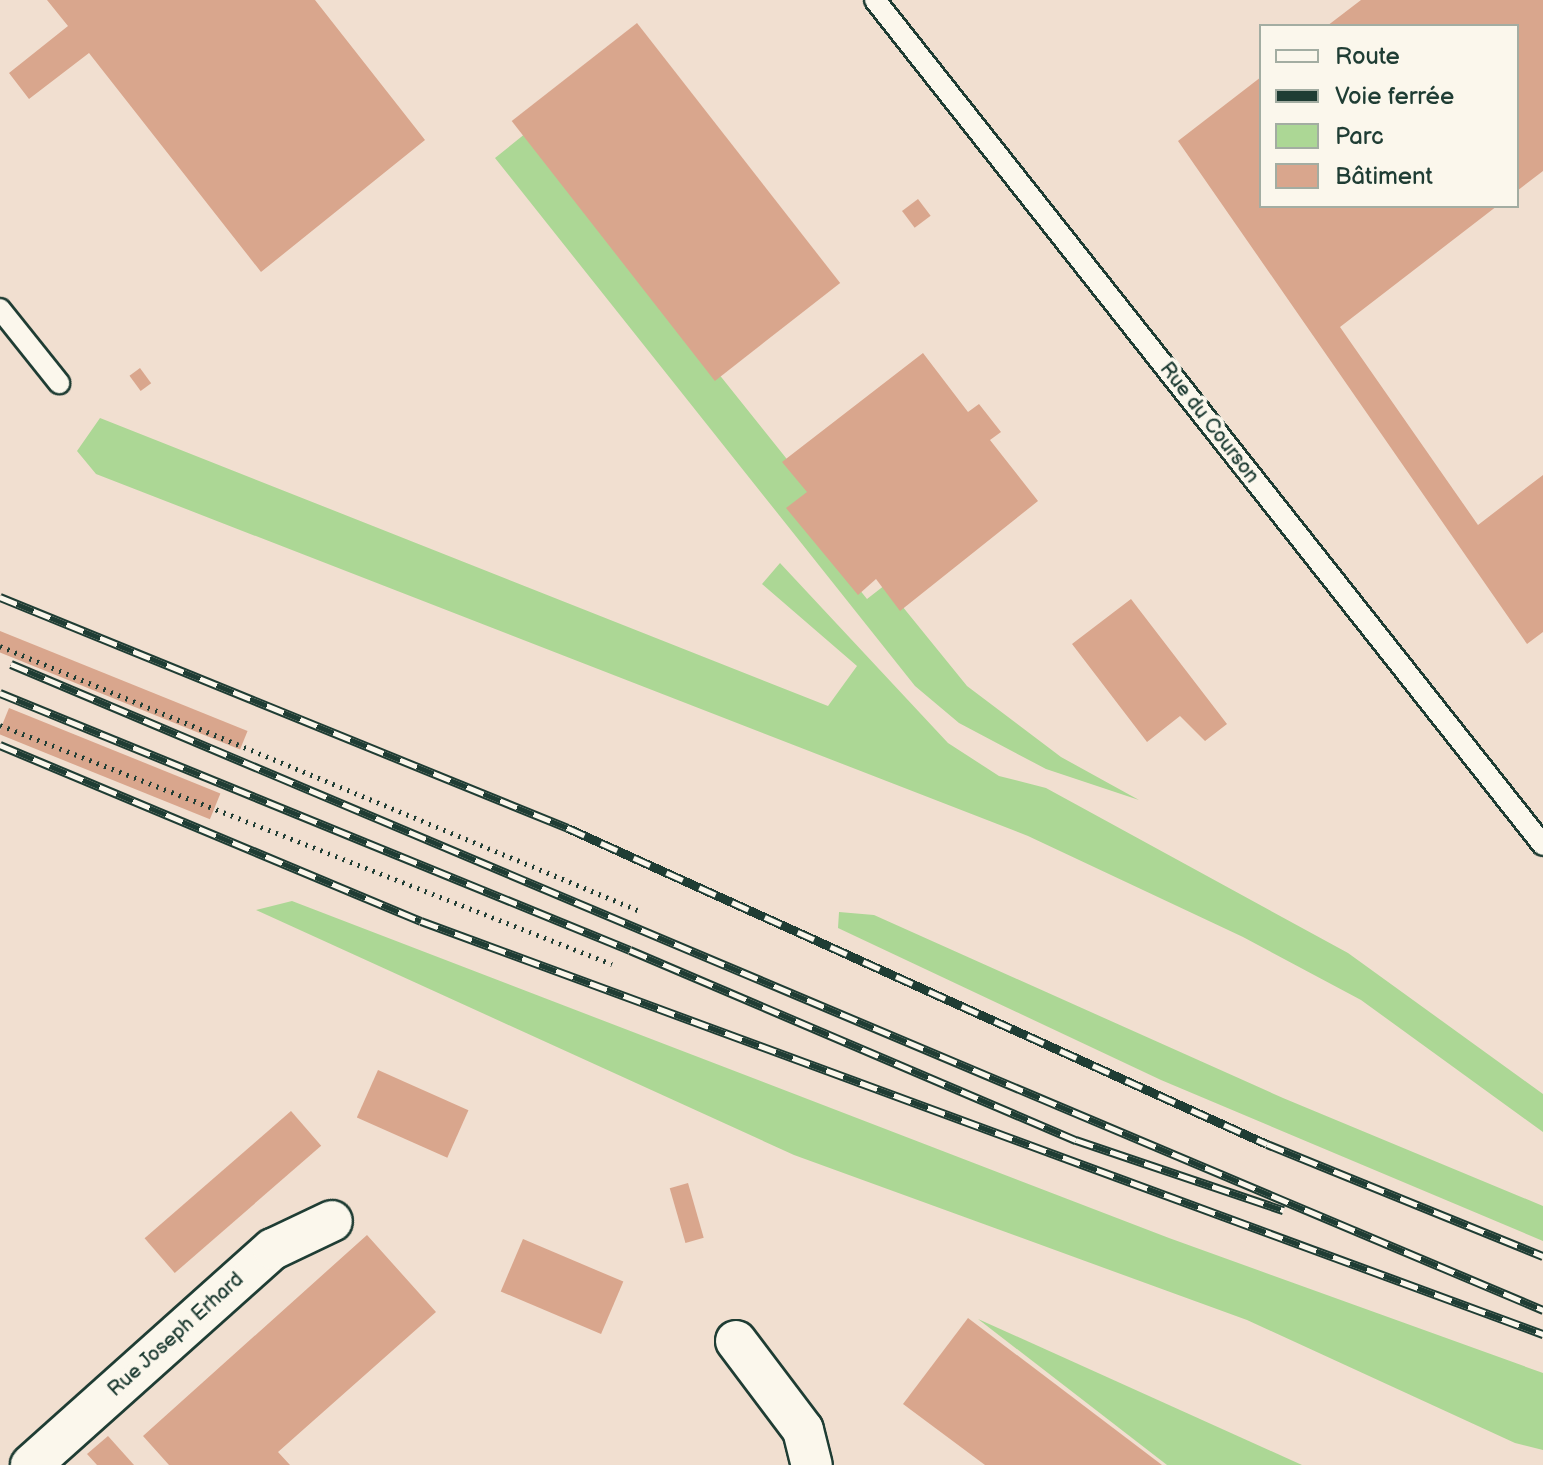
<!DOCTYPE html>
<meta charset="utf-8">
<style>
body{margin:0}
#map{position:relative;width:1543px;height:1465px;overflow:hidden;background:#f1dfd0;font-family:"Balsamiq Sans",sans-serif}
div>[style]{position:absolute}
.green>*{inset:0;background:#acd795}
.building>*{inset:0;background:#d9a68d;transform-origin:0 0}
.path>*{height:5px;margin-top:-2.5px;transform-origin:0;background:repeating-linear-gradient(90deg,#1f3d34 0 2px,transparent 0 8px)}
.roads{filter:drop-shadow(2px 0 #1f3d34) drop-shadow(-2px 0 #1f3d34) drop-shadow(0 2px #1f3d34) drop-shadow(0 -2px #1f3d34)}
.service>*{height:20px;margin:-10px;padding:0 10px;transform-origin:10px;border-radius:10px;background:#fbf7ec}
.minor>*{height:40px;margin:-20px;padding:0 20px;transform-origin:20px;border-radius:20px;background:#fbf7ec}
.rail>*{height:9px;margin-top:-4.5px;transform-origin:0;background:repeating-linear-gradient(90deg,#fbf7ec 0 18px,#1f3d34 0 36px);box-sizing:border-box;border-block:2px solid #1f3d34}
span{translate:-50% -50%;white-space:nowrap;text-align:center;line-height:1.15;-webkit-text-stroke:8px #fbf7ec;paint-order:stroke}
.street-label{font-size:20px;color:#1f3d34}
.legend{position:absolute;left:1259px;top:24px;width:260px;height:184px;box-sizing:border-box;background:#fbf7ec;border:2px solid #a3ada2;margin:0;padding:10px 14px;list-style:none;font-size:24px;color:#1f3d34}
.legend li{display:flex;align-items:center;gap:16px;height:40px}
.legend b{width:40px;border:2px solid #a3ada2}
</style>
<div id="map">
<div class="green">
<i style="clip-path:polygon(526px 133px,814px 493px,794px 508px,867px 599px,885px 585px,967px 686px,1061px 757px,1139px 800px,1046px 769px,959px 723px,915px 686px,495px 158px)"></i>
<i style="clip-path:polygon(100px 418px,828px 706px,857px 666px,762px 584px,780px 563px,948px 743px,999px 776px,1046px 788px,1348px 953px,1543px 1094px,1543px 1132px,1361px 1000px,1243px 937px,1028px 836px,96px 474px,77px 451px)"></i>
<i style="clip-path:polygon(292px 901px,1169px 1238px,1543px 1373px,1543px 1450px,1515px 1443px,1247px 1320px,794px 1155px,256px 910px)"></i>
<i style="clip-path:polygon(839px 912px,874px 915px,1283px 1098px,1543px 1206px,1543px 1241px,1161px 1080px,838px 928px)"></i>
<i style="clip-path:polygon(978px 1319px,1302px 1465px,1167px 1465px)"></i>
</div>
<div class="building">
<i style="clip-path:polygon(47px 0,315px 0,425px 140px,261px 272px,89px 53px,29px 99px,9px 73px,68px 26px)"></i>
<i style="clip-path:polygon(1361px 0,1543px 0,1543px 171px,1517px 191px,1517px 26px,1327px 26px)"></i>
<i style="left:637px;top:23px;width:330px;height:159px;rotate:52deg"></i>
<i style="clip-path:polygon(1261px 77px,1261px 206px,1497px 206px,1340px 327px,1478px 525px,1543px 475px,1543px 632px,1527px 644px,1178px 141px)"></i>
<i style="left:918px;top:199px;width:21px;height:20px;rotate:53deg"></i>
<i style="clip-path:polygon(923px 353px,968px 412px,979px 404px,1001px 432px,990px 440px,1038px 501px,900px 611px,876px 579px,858px 595px,786px 508px,807px 492px,782px 462px)"></i>
<i style="left:140px;top:368px;width:19px;height:13px;rotate:54deg"></i>
<i style="clip-path:polygon(1131px 599px,1227px 724px,1205px 741px,1180px 716px,1147px 742px,1072px 644px)"></i>
<i style="left:0;top:631px;width:267px;height:20px;rotate:22deg"></i>
<i style="left:9px;top:708px;width:228px;height:28px;rotate:22deg"></i>
<i style="left:378px;top:1070px;width:99px;height:52px;rotate:24deg"></i>
<i style="left:291px;top:1111px;width:46px;height:194px;rotate:49deg"></i>
<i style="left:688px;top:1183px;width:57px;height:19px;rotate:74deg"></i>
<i style="clip-path:polygon(367px 1235px,436px 1312px,278px 1452px,290px 1465px,169px 1465px,143px 1436px)"></i>
<i style="left:523px;top:1239px;width:109px;height:57px;rotate:23deg"></i>
<i style="clip-path:polygon(968px 1318px,1162px 1465px,985px 1465px,903px 1404px)"></i>
<i style="clip-path:polygon(108px 1436px,134px 1465px,97px 1465px,87px 1454px)"></i>
</div>
<div class="path">
<i style="left:0;top:646px;width:693px;rotate:22.49deg"></i>
<i style="left:0;top:725px;width:657px;rotate:21.33deg"></i>
</div>
<div class="roads">
<div class="service">
<i style="left:875px;top:0;width:1077px;rotate:51.67deg"></i>
<i style="left:0;top:309px;width:95px;rotate:51.4deg"></i>
</div>
<div class="minor">
<i style="left:736px;top:1341px;width:111px;rotate:53deg"></i>
<i style="left:803px;top:1430px;width:36px;rotate:76deg"></i>
<i style="left:31px;top:1465px;width:324px;rotate:-41.8deg"></i>
<i style="left:273px;top:1249px;width:65px;rotate:-25.4deg"></i>
</div>
</div>
<div class="rail">
<i style="left:0;top:597px;width:613px;rotate:22.13deg"></i>
<i style="left:568px;top:828px;width:767px;rotate:24.33deg"></i>
<i style="left:1267px;top:1144px;width:298px;rotate:22.1deg"></i>
<i style="left:11px;top:664px;width:1663px;rotate:22.86deg"></i>
<i style="left:0;top:693px;width:680px;rotate:22.19deg"></i>
<i style="left:630px;top:950px;width:485px;rotate:23.1deg"></i>
<i style="left:1076px;top:1140px;width:219px;rotate:18.7deg"></i>
<i style="left:0;top:745px;width:456px;rotate:22.7deg"></i>
<i style="left:421px;top:921px;width:1196px;rotate:20.21deg"></i>
</div>
<div class="street-label">
<span style="left:1209px;top:423px;rotate:52deg">Rue du Courson</span>
<span style="left:176px;top:1335px;rotate:-42deg">Rue Joseph Erhard</span>
</div>
<ul class="legend">
<li><b style="height:10px;background:#fbf7ec"></b>Route</li>
<li><b style="height:10px;background:#1f3d34"></b>Voie ferrée</li>
<li><b style="height:22px;background:#acd795"></b>Parc</li>
<li><b style="height:22px;background:#d9a68d"></b>Bâtiment</li>
</ul>
</div>
